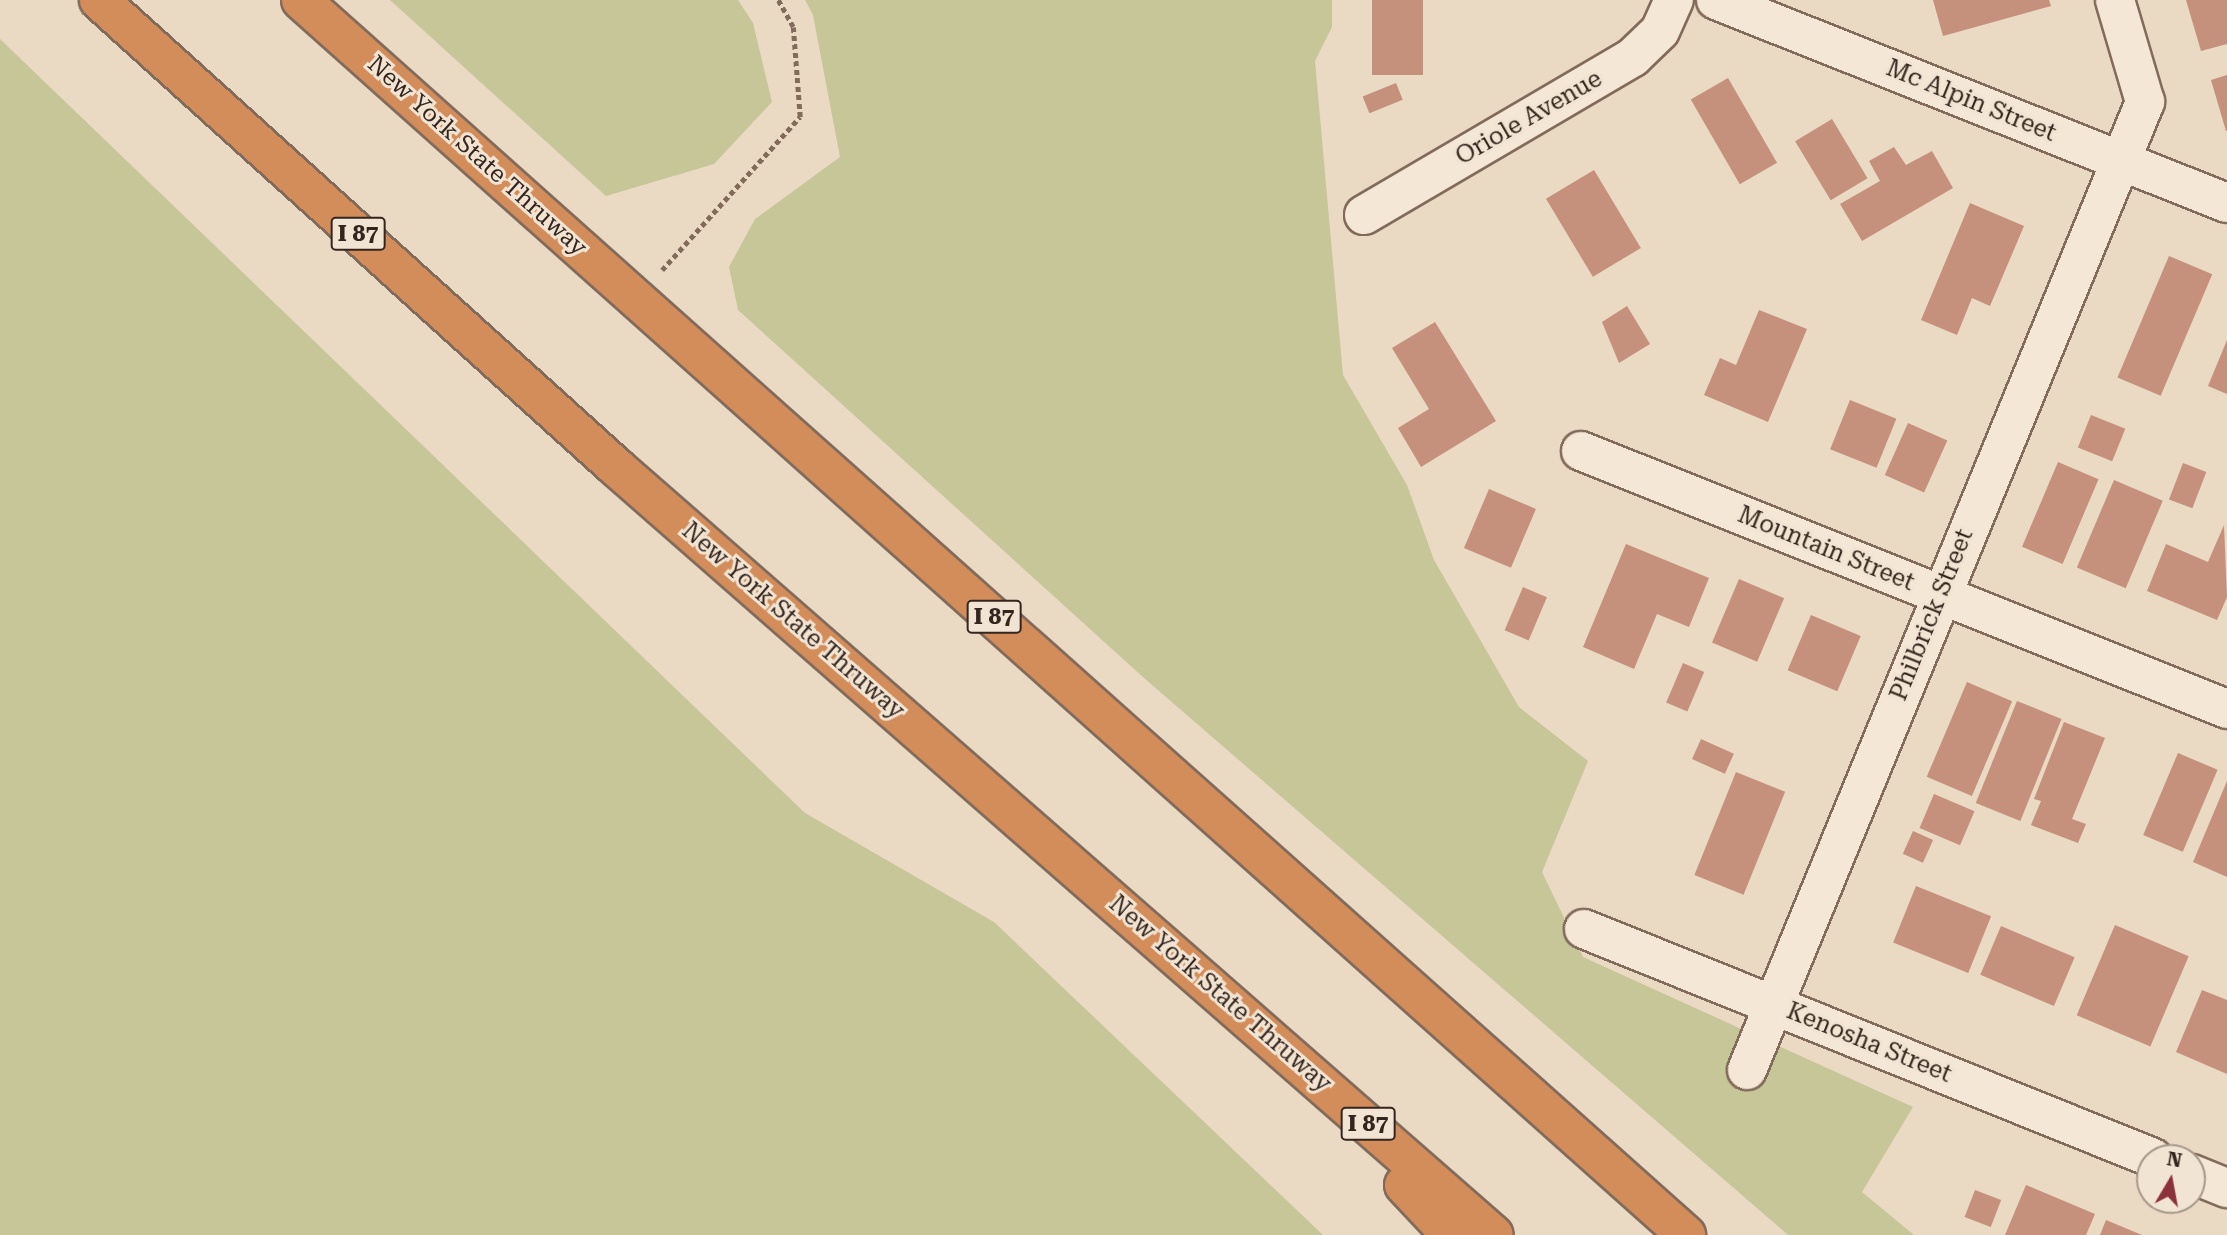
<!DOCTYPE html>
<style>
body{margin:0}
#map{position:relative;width:2227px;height:1235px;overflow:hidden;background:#ead9c3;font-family:"Roboto Serif",serif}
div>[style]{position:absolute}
.green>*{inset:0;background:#c7c698}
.building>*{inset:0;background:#c5907c;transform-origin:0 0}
.path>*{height:4.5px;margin-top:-2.25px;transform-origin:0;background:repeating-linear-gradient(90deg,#826b5b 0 5px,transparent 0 8.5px)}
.roads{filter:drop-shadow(2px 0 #826b5b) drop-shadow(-2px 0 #826b5b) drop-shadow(0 2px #826b5b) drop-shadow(0 -2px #826b5b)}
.minor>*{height:38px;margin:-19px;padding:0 19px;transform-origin:19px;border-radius:19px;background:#f5e7d5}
.highway>*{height:38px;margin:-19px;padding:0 19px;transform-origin:19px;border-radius:19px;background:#d28d5b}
span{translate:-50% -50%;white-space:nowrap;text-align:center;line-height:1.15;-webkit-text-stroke:6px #f2e4d2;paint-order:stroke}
.shield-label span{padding:2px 5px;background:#f2e4d2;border:2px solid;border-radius:5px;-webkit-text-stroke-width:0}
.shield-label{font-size:23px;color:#34261e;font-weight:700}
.street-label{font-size:24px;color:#34261e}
.north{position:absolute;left:2136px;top:1144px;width:70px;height:70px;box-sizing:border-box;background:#f2e4d2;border:2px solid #a6988a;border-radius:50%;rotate:10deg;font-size:19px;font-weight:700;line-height:28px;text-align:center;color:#34261e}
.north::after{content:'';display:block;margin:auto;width:24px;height:32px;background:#8c313e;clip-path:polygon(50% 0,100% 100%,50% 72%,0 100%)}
</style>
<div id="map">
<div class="green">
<i style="clip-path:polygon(390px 0,738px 0,753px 23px,772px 102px,714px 164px,606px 196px)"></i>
<i style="clip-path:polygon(805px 0,1332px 0,1332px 27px,1315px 61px,1343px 375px,1407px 485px,1434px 560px,1519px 707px,1588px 761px,1542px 872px,1583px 957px,1913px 1107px,1862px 1192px,1914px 1235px,1788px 1235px,1144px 678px,738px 310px,729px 267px,755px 219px,840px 157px,813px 15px)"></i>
<i style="clip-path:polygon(0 39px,805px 813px,994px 922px,1323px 1235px,0 1235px)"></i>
</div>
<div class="building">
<i style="left:1372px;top:0;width:51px;height:75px"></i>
<i style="clip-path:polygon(1933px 0,2049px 0,2051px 6px,1943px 36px)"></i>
<i style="clip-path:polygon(2186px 0,2227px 0,2227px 44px,2201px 51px)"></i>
<i style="clip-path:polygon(2227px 75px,2227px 131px,2226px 131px,2211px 80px)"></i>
<i style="left:1728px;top:78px;width:98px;height:43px;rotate:60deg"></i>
<i style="left:1396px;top:83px;width:18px;height:36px;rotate:68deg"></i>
<i style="left:1832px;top:119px;width:69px;height:43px;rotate:59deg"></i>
<i style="clip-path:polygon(1894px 147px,1906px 165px,1932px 151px,1953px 188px,1862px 241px,1840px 204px,1880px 181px,1869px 161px)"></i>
<i style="left:1594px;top:170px;width:91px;height:56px;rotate:59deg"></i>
<i style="clip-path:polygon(1970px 203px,2024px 226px,1990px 306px,1972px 298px,1957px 335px,1921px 320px)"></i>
<i style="left:2169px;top:256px;width:47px;height:132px;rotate:23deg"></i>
<i style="clip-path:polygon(1627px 306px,1650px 344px,1619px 363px,1602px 322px)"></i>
<i style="clip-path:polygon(1759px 310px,1807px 329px,1768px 422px,1704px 395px,1720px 358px,1736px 365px)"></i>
<i style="clip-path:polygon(1435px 322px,1496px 421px,1421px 467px,1398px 428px,1429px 409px,1392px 348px)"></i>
<i style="clip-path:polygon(2227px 340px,2227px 394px,2208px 386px)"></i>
<i style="left:1850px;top:400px;width:50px;height:53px;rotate:22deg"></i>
<i style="left:2091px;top:415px;width:37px;height:35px;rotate:22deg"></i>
<i style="left:1908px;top:423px;width:43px;height:57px;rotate:24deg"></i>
<i style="left:2058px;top:462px;width:44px;height:92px;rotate:23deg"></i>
<i style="left:2183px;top:463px;width:25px;height:39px;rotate:21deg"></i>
<i style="left:2114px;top:480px;width:53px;height:95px;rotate:23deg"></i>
<i style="left:1489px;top:489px;width:51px;height:64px;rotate:23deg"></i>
<i style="clip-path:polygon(2224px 525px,2227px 597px,2217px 620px,2147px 591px,2166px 544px,2208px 562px)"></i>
<i style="clip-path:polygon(1626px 544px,1709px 578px,1689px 627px,1657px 614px,1634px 669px,1583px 647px)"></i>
<i style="left:1739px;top:579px;width:49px;height:69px;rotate:23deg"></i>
<i style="left:1523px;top:587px;width:26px;height:47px;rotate:23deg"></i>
<i style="left:1811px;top:615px;width:54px;height:60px;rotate:23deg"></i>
<i style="left:1683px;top:663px;width:23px;height:43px;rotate:23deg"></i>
<i style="left:1967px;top:682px;width:49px;height:103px;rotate:23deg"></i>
<i style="left:2017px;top:701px;width:48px;height:110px;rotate:22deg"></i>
<i style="clip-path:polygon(2064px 722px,2105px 738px,2072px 819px,2086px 824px,2078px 843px,2031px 825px,2041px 801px,2034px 799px)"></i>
<i style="left:1701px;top:739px;width:36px;height:22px;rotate:24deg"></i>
<i style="left:2178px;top:753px;width:43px;height:89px;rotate:23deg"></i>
<i style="left:1736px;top:772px;width:53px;height:111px;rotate:22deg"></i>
<i style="clip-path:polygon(2227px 781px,2227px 877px,2193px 862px)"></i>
<i style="left:1934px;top:794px;width:44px;height:37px;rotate:23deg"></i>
<i style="left:1913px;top:831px;width:22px;height:25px;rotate:24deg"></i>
<i style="left:1916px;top:886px;width:81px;height:61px;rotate:22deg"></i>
<i style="left:2115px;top:925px;width:80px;height:98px;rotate:23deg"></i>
<i style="left:2001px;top:926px;width:80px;height:53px;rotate:23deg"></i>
<i style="clip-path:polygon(2202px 990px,2227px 1000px,2227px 1074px,2176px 1052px)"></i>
<i style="clip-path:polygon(2026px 1185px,2095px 1214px,2086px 1235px,2005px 1235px)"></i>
<i style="left:1975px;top:1190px;width:28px;height:29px;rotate:21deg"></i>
<i style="clip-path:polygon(2106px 1220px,2142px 1235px,2100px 1235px)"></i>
</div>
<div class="path">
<i style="left:662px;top:270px;width:206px;rotate:-48deg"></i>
<i style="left:800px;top:117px;width:90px;rotate:-94.4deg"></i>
<i style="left:793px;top:27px;width:31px;rotate:-119deg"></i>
</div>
<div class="roads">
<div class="minor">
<i style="left:1716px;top:0;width:550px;rotate:21.67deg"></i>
<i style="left:1364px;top:215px;width:312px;rotate:-30.4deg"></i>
<i style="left:1633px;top:57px;width:37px;rotate:-44deg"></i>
<i style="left:1660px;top:31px;width:34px;rotate:-66deg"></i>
<i style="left:1581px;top:451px;width:696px;rotate:21.77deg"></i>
<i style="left:1584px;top:929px;width:613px;rotate:21.92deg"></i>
<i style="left:1747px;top:1070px;width:1047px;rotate:-67.65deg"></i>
<i style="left:2145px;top:102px;width:106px;rotate:-106.4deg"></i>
<i style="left:2192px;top:1174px;width:38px;rotate:22deg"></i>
</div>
<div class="highway">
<i style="left:99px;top:0;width:697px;rotate:42.09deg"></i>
<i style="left:616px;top:467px;width:1166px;rotate:41.18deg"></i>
<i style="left:301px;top:0;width:1856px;rotate:41.72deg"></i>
<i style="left:1404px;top:1185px;width:69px;rotate:46.8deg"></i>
</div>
</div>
<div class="shield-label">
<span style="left:358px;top:234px">I 87</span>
<span style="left:994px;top:617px">I 87</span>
<span style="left:1368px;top:1124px">I 87</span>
</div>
<div class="street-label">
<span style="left:1971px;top:101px;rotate:22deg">Mc Alpin Street</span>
<span style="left:1529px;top:118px;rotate:-30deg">Oriole Avenue</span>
<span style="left:477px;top:156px;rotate:42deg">New York State Thruway</span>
<span style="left:1826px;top:549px;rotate:22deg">Mountain Street</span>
<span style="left:1932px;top:615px;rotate:-68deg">Philbrick Street</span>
<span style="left:793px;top:621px;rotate:41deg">New York State Thruway</span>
<span style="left:1220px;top:994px;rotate:41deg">New York State Thruway</span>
<span style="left:1869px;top:1043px;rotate:22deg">Kenosha Street</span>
</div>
<div class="north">N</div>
</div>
